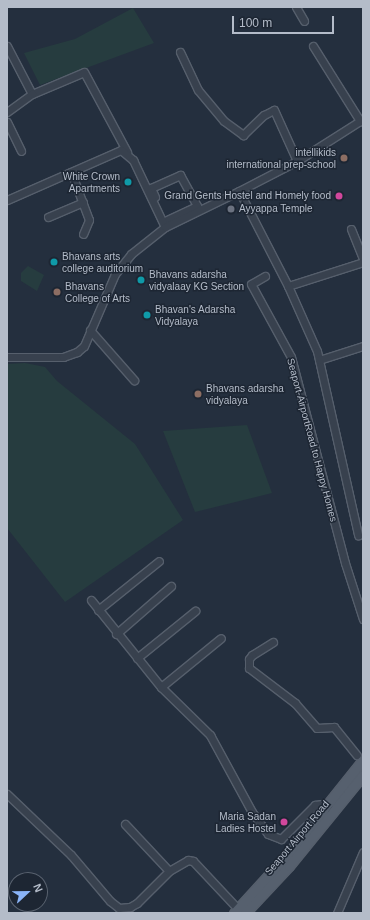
<!DOCTYPE html>
<style>
body{margin:0}
#map{position:relative;width:370px;height:920px;overflow:hidden;background:#242f3e;font-family:Helvetica,sans-serif}
div>[style]{position:absolute}
.green>*{inset:0;background:#263c3f}
.roads{filter:drop-shadow(1px 0 #565f6c) drop-shadow(-1px 0 #565f6c) drop-shadow(0 1px #565f6c) drop-shadow(0 -1px #565f6c)}
.minor>*{height:7px;margin:-3.5px;padding:0 3.5px;transform-origin:3.5px;border-radius:3.5px;background:#38414e}
.major>*{height:9px;margin:-4.5px;padding:0 4.5px;transform-origin:4.5px;border-radius:4.5px;background:#56606e}
.dots>*{width:11px;height:11px;translate:-50% -50%;box-sizing:border-box;border:2px solid #1d2633;border-radius:50%}
span{translate:-50% -50%;white-space:nowrap;text-align:center;line-height:1.15;-webkit-text-stroke:3px #1d2633;paint-order:stroke}
.poi-label{font-size:10px;color:#b4bcc9}
.right{translate:-100% -50%;text-align:right}
.left{translate:0 -50%;text-align:left}
.street-label{font-size:10px;color:#b4bcc9}
.frame{position:absolute;inset:0;border:8px solid #b4bcc9;pointer-events:none}
.north{position:absolute;left:8px;top:872px;width:40px;height:40px;box-sizing:border-box;background:#1d2633;border:1px solid #59626f;border-radius:50%;rotate:68deg;font-size:11px;font-weight:700;line-height:16px;text-align:center;color:#b4bcc9}
.north::after{content:'';display:block;margin:auto;width:14px;height:18px;background:#8ab4f8;clip-path:polygon(50% 0,100% 100%,50% 72%,0 100%)}
.scale{position:absolute;left:232px;top:16px;width:102px;height:18px;box-sizing:border-box;border:2px solid #b4bcc9;border-top:0;padding-left:5px;font-size:12px;line-height:14px;white-space:nowrap;color:#b4bcc9;-webkit-text-stroke:3px #1d2633;paint-order:stroke}
</style>
<div id="map">
<div class="green">
<i style="clip-path:polygon(133px 8px,154px 43px,40px 85px,24px 53px,75px 39px)"></i>
<i style="clip-path:polygon(28px 266px,44px 275px,37px 291px,21px 281px,21px 273px)"></i>
<i style="clip-path:polygon(25px 363px,45px 367px,57px 381px,135px 444px,183px 520px,65px 602px,7px 528px,7px 364px)"></i>
<i style="clip-path:polygon(247px 425px,272px 493px,195px 512px,163px 431px)"></i>
</div>
<div class="roads">
<div class="minor">
<i style="left:296px;top:7px;width:16px;rotate:60deg"></i>
<i style="left:7px;top:46px;width:54px;rotate:62.5deg"></i>
<i style="left:32px;top:94px;width:56px;rotate:-22.9deg"></i>
<i style="left:84px;top:72px;width:91px;rotate:61.7deg"></i>
<i style="left:313px;top:46px;width:89px;rotate:57.9deg"></i>
<i style="left:180px;top:52px;width:42px;rotate:64.7deg"></i>
<i style="left:198px;top:90px;width:40px;rotate:50deg"></i>
<i style="left:224px;top:121px;width:24px;rotate:36deg"></i>
<i style="left:243px;top:135px;width:29px;rotate:-44deg"></i>
<i style="left:264px;top:115px;width:11px;rotate:-27deg"></i>
<i style="left:274px;top:110px;width:56px;rotate:65.7deg"></i>
<i style="left:7px;top:112px;width:31px;rotate:-36deg"></i>
<i style="left:7px;top:122px;width:32px;rotate:64deg"></i>
<i style="left:71px;top:172px;width:51px;rotate:69.4deg"></i>
<i style="left:89px;top:220px;width:15px;rotate:113deg"></i>
<i style="left:239px;top:191px;width:65px;rotate:-27.3deg"></i>
<i style="left:297px;top:161px;width:78px;rotate:-32.5deg"></i>
<i style="left:155px;top:197px;width:10px;rotate:-114deg"></i>
<i style="left:151px;top:188px;width:32px;rotate:-24deg"></i>
<i style="left:180px;top:175px;width:35px;rotate:61deg"></i>
<i style="left:197px;top:206px;width:33px;rotate:155deg"></i>
<i style="left:7px;top:200px;width:124px;rotate:-23.7deg"></i>
<i style="left:121px;top:150px;width:16px;rotate:40deg"></i>
<i style="left:133px;top:160px;width:74px;rotate:64.5deg"></i>
<i style="left:48px;top:217px;width:38px;rotate:-23deg"></i>
<i style="left:351px;top:229px;width:32px;rotate:68deg"></i>
<i style="left:265px;top:276px;width:16px;rotate:150deg"></i>
<i style="left:251px;top:284px;width:83px;rotate:61.3deg"></i>
<i style="left:291px;top:357px;width:213px;rotate:75.3deg"></i>
<i style="left:345px;top:563px;width:59px;rotate:72.2deg"></i>
<i style="left:288px;top:286px;width:79px;rotate:-17.7deg"></i>
<i style="left:90px;top:330px;width:67px;rotate:48.7deg"></i>
<i style="left:7px;top:357px;width:56px"></i>
<i style="left:63px;top:357px;width:15px;rotate:-20deg"></i>
<i style="left:77px;top:352px;width:9px;rotate:-41deg"></i>
<i style="left:84px;top:346px;width:78px;rotate:-66.7deg"></i>
<i style="left:115px;top:274px;width:26px;rotate:-51deg"></i>
<i style="left:131px;top:254px;width:43px;rotate:-38.5deg"></i>
<i style="left:165px;top:227px;width:82px;rotate:-25.9deg"></i>
<i style="left:239px;top:191px;width:107px;rotate:62.7deg"></i>
<i style="left:288px;top:286px;width:71px;rotate:66deg"></i>
<i style="left:317px;top:351px;width:189px;rotate:77.4deg"></i>
<i style="left:319px;top:360px;width:46px;rotate:-17.7deg"></i>
<i style="left:91px;top:600px;width:112px;rotate:51.2deg"></i>
<i style="left:161px;top:687px;width:69px;rotate:44.4deg"></i>
<i style="left:210px;top:735px;width:88px;rotate:61.4deg"></i>
<i style="left:252px;top:812px;width:27px;rotate:54deg"></i>
<i style="left:268px;top:834px;width:14px;rotate:21deg"></i>
<i style="left:281px;top:839px;width:48px;rotate:-45deg"></i>
<i style="left:315px;top:805px;width:8px;rotate:-7deg"></i>
<i style="left:323px;top:804px;width:7px;rotate:34deg"></i>
<i style="left:98px;top:610px;width:78px;rotate:-38.8deg"></i>
<i style="left:116px;top:634px;width:73px;rotate:-41.1deg"></i>
<i style="left:273px;top:642px;width:25px;rotate:148deg"></i>
<i style="left:252px;top:655px;width:5px;rotate:127deg"></i>
<i style="left:249px;top:659px;width:9px;rotate:90deg"></i>
<i style="left:249px;top:668px;width:58px;rotate:37.3deg"></i>
<i style="left:295px;top:703px;width:33px;rotate:49deg"></i>
<i style="left:317px;top:728px;width:17px;rotate:-3deg"></i>
<i style="left:334px;top:727px;width:36px;rotate:51deg"></i>
<i style="left:137px;top:658px;width:75px;rotate:-39deg"></i>
<i style="left:161px;top:687px;width:77px;rotate:-39.2deg"></i>
<i style="left:7px;top:794px;width:88px;rotate:43.6deg"></i>
<i style="left:71px;top:855px;width:60px;rotate:49.7deg"></i>
<i style="left:110px;top:901px;width:11px;rotate:38deg"></i>
<i style="left:119px;top:908px;width:11px;rotate:-5deg"></i>
<i style="left:130px;top:907px;width:8px;rotate:-30deg"></i>
<i style="left:137px;top:903px;width:45px;rotate:-45deg"></i>
<i style="left:169px;top:871px;width:22px;rotate:-30deg"></i>
<i style="left:188px;top:860px;width:5px;rotate:11deg"></i>
<i style="left:193px;top:861px;width:69px;rotate:46.8deg"></i>
<i style="left:125px;top:824px;width:64px;rotate:46.9deg"></i>
<i style="left:337px;top:913px;width:66px;rotate:-66.9deg"></i>
</div>
<div class="major">
<i style="left:234px;top:913px;width:77px;rotate:-47.6deg"></i>
<i style="left:286px;top:856px;width:123px;rotate:-51.3deg"></i>
<i style="left:245px;top:913px;width:64px;rotate:-46.9deg"></i>
<i style="left:289px;top:866px;width:117px;rotate:-50.9deg"></i>
</div>
</div>
<div class="dots">
<i style="left:344px;top:158px;background:#8d6e63"></i>
<i style="left:128px;top:182px;background:#0f9aa8"></i>
<i style="left:339px;top:196px;background:#d1479c"></i>
<i style="left:231px;top:209px;background:#6b7280"></i>
<i style="left:54px;top:262px;background:#0f9aa8"></i>
<i style="left:141px;top:280px;background:#0f9aa8"></i>
<i style="left:57px;top:292px;background:#8d6e63"></i>
<i style="left:147px;top:315px;background:#0f9aa8"></i>
<i style="left:198px;top:394px;background:#8d6e63"></i>
<i style="left:284px;top:822px;background:#d1479c"></i>
</div>
<div class="poi-label">
<span class="right" style="left:336px;top:158px">intellikids<br>international prep-school</span>
<span class="right" style="left:120px;top:182px">White Crown<br>Apartments</span>
<span class="right" style="left:331px;top:196px">Grand Gents Hostel and Homely food</span>
<span class="left" style="left:239px;top:209px">Ayyappa Temple</span>
<span class="left" style="left:62px;top:262px">Bhavans arts<br>college auditorium</span>
<span class="left" style="left:149px;top:280px">Bhavans adarsha<br>vidyalaay KG Section</span>
<span class="left" style="left:65px;top:292px">Bhavans<br>College of Arts</span>
<span class="left" style="left:155px;top:315px">Bhavan's Adarsha<br>Vidyalaya</span>
<span class="left" style="left:206px;top:394px">Bhavans adarsha<br>vidyalaya</span>
<span class="right" style="left:276px;top:822px">Maria Sadan<br>Ladies Hostel</span>
</div>
<div class="street-label">
<span style="left:312px;top:440px;rotate:75deg">Seaport-AirportRoad to Happy Homes</span>
<span style="left:297px;top:838px;rotate:-50deg">Seaport Airport Road</span>
</div>
<div class="frame"></div>
<div class="north">N</div>
<div class="scale">100 m</div>
</div>
